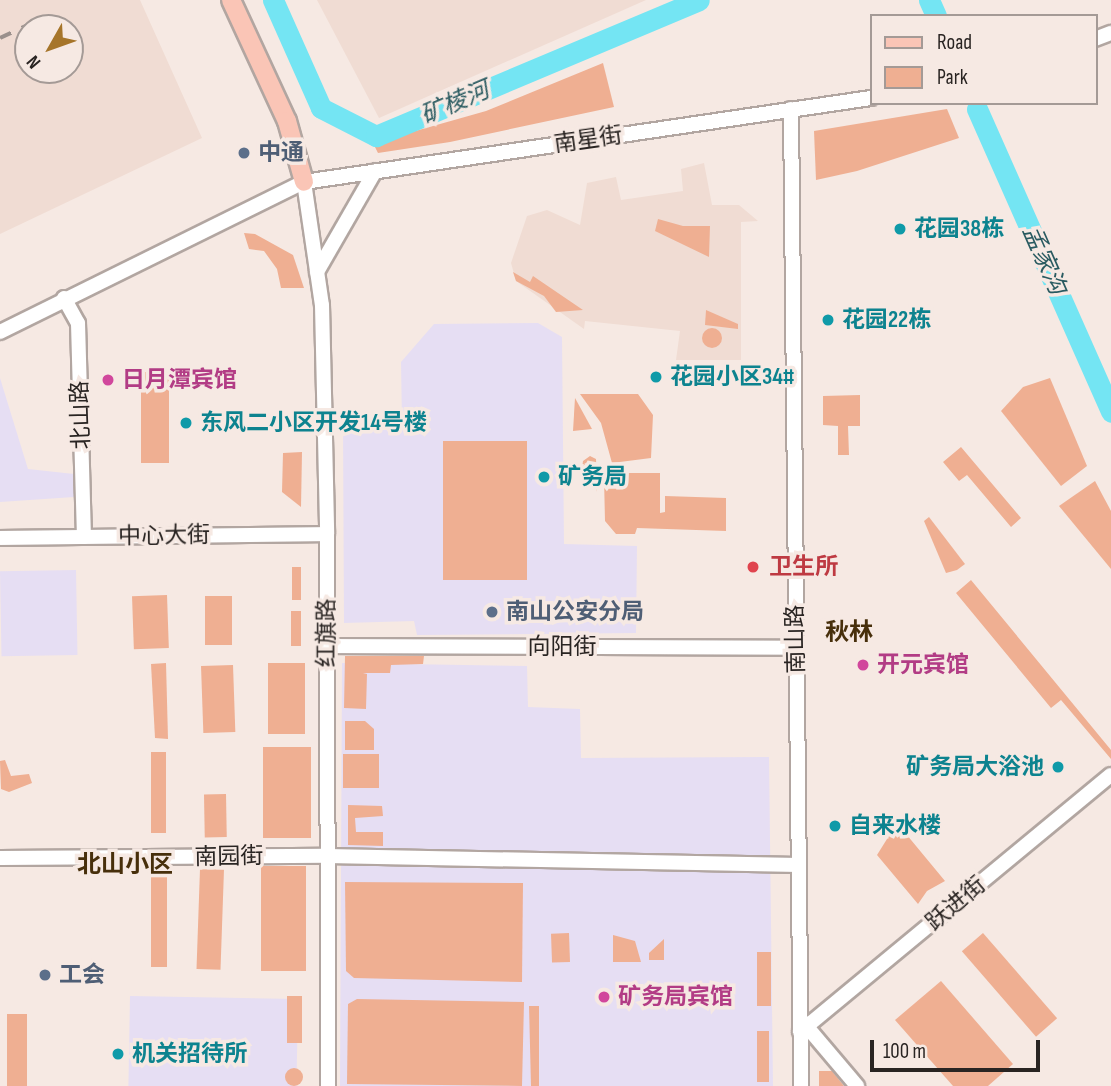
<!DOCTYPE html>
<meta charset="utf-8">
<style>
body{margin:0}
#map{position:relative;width:1111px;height:1086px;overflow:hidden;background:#f6e9e3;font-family:"Sofia Sans Condensed","Noto Sans SC",sans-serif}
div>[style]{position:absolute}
.commercial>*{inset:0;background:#e6def3;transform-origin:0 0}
.built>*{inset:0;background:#f0dcd3}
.green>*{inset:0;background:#efaf92;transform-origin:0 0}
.round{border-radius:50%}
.river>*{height:21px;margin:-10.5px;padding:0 10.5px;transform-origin:10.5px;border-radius:10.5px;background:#74e5f3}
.roads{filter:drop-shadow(2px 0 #b2a6a1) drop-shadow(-2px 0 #b2a6a1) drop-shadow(0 2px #b2a6a1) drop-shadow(0 -2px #b2a6a1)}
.minor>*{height:14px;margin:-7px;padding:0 7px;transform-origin:7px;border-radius:7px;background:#fff}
.major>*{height:18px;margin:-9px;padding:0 9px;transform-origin:9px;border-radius:9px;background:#fac5b6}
.rail>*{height:3.5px;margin-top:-1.75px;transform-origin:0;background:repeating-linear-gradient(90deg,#9a908c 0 12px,transparent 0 24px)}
.dots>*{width:19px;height:19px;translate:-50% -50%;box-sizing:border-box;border:4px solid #f6e9e3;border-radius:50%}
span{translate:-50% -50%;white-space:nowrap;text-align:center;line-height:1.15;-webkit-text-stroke:7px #f6e9e3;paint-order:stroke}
.street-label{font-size:23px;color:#292422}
.service-label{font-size:23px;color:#4e5e75;font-weight:700}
.left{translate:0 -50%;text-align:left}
.culture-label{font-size:23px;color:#0d838f;font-weight:700}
.right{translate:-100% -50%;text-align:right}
.hotel-label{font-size:23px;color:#b23c85;font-weight:700}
.health-label{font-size:23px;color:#be3a42;font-weight:700}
.water-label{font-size:24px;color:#295a60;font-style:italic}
.neighbourhood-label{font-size:24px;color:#472f0b;font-weight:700}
.legend{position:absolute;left:870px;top:14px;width:228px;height:91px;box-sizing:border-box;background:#f6e9e3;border:2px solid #a49a96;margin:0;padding:9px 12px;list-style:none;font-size:21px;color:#292422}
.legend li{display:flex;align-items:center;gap:14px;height:35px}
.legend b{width:35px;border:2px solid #a49a96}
.north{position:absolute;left:14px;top:14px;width:70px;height:70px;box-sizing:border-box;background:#f6e9e3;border:2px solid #a49a96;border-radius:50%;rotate:230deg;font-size:19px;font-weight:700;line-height:28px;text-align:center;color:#292422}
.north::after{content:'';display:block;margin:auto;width:24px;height:32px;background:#a6752a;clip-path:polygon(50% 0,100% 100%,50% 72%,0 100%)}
.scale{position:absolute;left:870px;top:1040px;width:170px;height:32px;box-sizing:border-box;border:4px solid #292422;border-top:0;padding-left:9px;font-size:21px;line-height:24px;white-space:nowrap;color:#292422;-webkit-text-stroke:5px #f6e9e3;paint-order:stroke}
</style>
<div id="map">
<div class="commercial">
<i style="clip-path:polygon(538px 323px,562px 337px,564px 544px,637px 546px,636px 633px,417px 635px,414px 621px,344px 623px,343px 425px,402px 423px,401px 362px,434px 324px)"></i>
<i style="clip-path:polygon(0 378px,28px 469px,74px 474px,74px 497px,0 502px)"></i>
<i style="left:76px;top:570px;width:85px;height:76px;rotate:89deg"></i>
<i style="clip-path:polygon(342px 663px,527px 666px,528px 707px,580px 709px,581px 758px,769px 757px,773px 1086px,340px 1086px)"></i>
<i style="left:130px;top:996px;width:168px;height:90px;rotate:1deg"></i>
</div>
<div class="built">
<i style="clip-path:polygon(evenodd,0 0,140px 0,202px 138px,0 234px,0 0,70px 28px,70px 70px,28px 70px,28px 28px,70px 28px)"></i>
<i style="clip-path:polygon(317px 0,646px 0,379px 118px)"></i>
<i style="clip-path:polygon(704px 163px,712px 205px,739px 205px,758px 221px,741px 222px,741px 360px,676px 360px,680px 331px,585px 321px,584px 329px,516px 281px,511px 263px,527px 216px,547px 210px,580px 225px,587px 183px,616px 177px,621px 200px,683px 191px,681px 169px)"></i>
</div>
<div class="green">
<i style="clip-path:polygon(603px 63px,614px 107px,450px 142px,378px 153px,373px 143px,486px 111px)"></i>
<i style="clip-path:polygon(947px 109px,959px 138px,857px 171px,816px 180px,814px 131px)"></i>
<i style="clip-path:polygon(658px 219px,683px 226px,710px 226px,709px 257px,655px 231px)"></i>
<i style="clip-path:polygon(244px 233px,255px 234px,293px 255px,304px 288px,281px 288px,277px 269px,264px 251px,249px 249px)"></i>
<i style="clip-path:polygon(513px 272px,530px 282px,533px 276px,583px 310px,556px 312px,544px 296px,516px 281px)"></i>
<i style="clip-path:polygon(706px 310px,738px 324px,738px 329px,705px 325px)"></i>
<i class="round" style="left:702px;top:328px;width:20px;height:20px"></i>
<i style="left:141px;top:372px;width:28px;height:91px"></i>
<i style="clip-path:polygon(1050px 378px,1087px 466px,1061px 486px,1001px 411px,1023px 387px)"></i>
<i style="clip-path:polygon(580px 394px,638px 394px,653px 415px,651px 458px,612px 463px,601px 423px)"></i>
<i style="clip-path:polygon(860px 395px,860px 426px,848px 426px,849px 455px,838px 455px,838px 426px,823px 425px,823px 396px)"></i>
<i style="clip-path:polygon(575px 398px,592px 429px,573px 431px)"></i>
<i style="left:527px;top:441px;width:139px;height:84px;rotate:90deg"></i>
<i style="clip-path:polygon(961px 447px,1021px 518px,1011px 527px,967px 475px,959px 481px,943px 462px)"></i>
<i style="clip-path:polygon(302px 452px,301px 507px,282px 492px,283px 453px)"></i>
<i style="clip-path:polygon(590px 456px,596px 459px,597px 492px,594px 471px,582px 469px,583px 461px)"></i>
<i style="clip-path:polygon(613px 473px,660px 473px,660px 513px,665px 512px,665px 496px,726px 498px,726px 531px,637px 528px,635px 534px,616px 534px,605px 521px,604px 478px)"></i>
<i style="clip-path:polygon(1095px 481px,1111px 511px,1111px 569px,1059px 506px)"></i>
<i style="clip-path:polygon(929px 517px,965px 564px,957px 570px,946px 573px,924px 521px)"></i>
<i style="left:292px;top:567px;width:9px;height:33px"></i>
<i style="clip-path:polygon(971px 580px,1111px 750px,1111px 759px,1061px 700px,1051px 708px,956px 593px)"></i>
<i style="left:167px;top:595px;width:53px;height:35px;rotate:88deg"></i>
<i style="left:205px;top:596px;width:27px;height:49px"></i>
<i style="left:291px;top:611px;width:10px;height:35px"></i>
<i style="clip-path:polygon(345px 656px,424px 656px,423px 664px,391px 665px,390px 673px,363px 673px,367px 674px,366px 709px,344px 708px)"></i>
<i style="clip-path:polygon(166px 663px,168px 739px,155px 738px,151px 664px)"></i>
<i style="left:268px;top:663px;width:37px;height:71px"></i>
<i style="left:233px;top:665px;width:67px;height:32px;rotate:88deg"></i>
<i style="clip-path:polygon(345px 721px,365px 721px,374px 729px,374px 750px,345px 750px)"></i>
<i style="left:263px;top:747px;width:48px;height:91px"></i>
<i style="left:151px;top:752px;width:15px;height:81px"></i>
<i style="left:343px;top:754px;width:36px;height:34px"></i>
<i style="clip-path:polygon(5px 760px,11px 776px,29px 774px,32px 783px,9px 792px,1px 789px,0 761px)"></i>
<i style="left:226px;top:794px;width:43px;height:22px;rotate:89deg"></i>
<i style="clip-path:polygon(348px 805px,382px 806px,383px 816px,355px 818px,356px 832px,383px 832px,383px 846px,348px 845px)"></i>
<i style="clip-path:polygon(897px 823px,945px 881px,927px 891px,918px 904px,877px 855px)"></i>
<i style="left:261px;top:866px;width:45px;height:105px"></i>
<i style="left:200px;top:869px;width:24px;height:100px;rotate:2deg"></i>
<i style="left:151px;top:874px;width:16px;height:93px"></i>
<i style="clip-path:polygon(345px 882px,523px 883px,522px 982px,354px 978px,346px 971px)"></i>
<i style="left:569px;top:933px;width:29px;height:18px;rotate:88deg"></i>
<i style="left:983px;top:933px;width:113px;height:28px;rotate:49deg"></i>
<i style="clip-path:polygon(613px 935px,635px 941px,641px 962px,613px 962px)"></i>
<i style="clip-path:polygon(664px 939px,664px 960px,649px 960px,649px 953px)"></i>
<i style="left:757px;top:952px;width:14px;height:54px"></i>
<i style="clip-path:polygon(941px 981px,1013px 1064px,988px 1086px,953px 1086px,895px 1020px)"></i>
<i style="left:287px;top:996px;width:15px;height:47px"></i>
<i style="clip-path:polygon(357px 999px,524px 1002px,522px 1086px,347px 1084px,348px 1004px)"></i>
<i style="clip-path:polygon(529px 1006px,539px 1006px,539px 1086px,531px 1086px)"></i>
<i style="left:7px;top:1014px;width:20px;height:72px"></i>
<i style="left:757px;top:1031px;width:12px;height:51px"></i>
<i class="round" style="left:285px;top:1068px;width:18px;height:18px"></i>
<i style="clip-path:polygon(819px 1071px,832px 1071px,844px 1086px,819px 1086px)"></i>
</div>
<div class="river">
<i style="left:273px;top:0;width:118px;rotate:66deg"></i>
<i style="left:321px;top:108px;width:62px;rotate:27deg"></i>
<i style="left:376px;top:136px;width:350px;rotate:-22.8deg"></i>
<i style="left:929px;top:0;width:17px;rotate:66deg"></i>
<i style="left:977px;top:109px;width:331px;rotate:66.1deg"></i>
</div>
<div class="roads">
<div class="minor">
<i style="left:1095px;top:39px;width:17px;rotate:-21deg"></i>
<i style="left:791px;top:109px;width:977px;rotate:89.41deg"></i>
<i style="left:304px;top:182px;width:124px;rotate:81.7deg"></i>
<i style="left:322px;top:305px;width:229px;rotate:88.7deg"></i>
<i style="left:327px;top:534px;width:552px;rotate:89.9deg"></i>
<i style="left:317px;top:272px;width:116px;rotate:-60.1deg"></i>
<i style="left:64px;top:298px;width:29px;rotate:61deg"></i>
<i style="left:78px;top:323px;width:214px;rotate:88.4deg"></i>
<i style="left:0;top:332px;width:339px;rotate:-26.3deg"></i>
<i style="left:304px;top:182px;width:573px;rotate:-8.43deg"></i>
<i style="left:0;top:538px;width:327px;rotate:-0.7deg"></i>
<i style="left:327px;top:646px;width:470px;rotate:0.2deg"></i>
<i style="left:0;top:858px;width:327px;rotate:-0.4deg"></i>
<i style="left:327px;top:856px;width:472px;rotate:1.1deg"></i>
<i style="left:803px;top:1022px;width:84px;rotate:49.8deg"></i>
<i style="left:800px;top:1032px;width:403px;rotate:-39.6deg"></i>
</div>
<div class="major">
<i style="left:231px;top:0;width:133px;rotate:65.2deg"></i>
<i style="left:287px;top:121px;width:63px;rotate:74.4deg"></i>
</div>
</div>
<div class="rail">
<i style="left:0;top:38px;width:31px;rotate:-25deg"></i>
</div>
<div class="dots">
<i style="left:244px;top:153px;background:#5c6f8a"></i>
<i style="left:900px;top:229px;background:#0f9aa8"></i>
<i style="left:828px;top:320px;background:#0f9aa8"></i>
<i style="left:656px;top:377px;background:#0f9aa8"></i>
<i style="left:108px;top:380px;background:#d1479c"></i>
<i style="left:186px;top:423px;background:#0f9aa8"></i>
<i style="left:544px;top:477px;background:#0f9aa8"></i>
<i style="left:753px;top:567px;background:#e0444e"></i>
<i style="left:492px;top:612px;background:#5c6f8a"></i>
<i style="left:863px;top:665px;background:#d1479c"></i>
<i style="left:1058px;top:767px;background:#0f9aa8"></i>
<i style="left:835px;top:826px;background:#0f9aa8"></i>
<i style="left:45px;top:975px;background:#5c6f8a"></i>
<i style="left:604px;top:997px;background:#d1479c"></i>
<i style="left:118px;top:1054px;background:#0f9aa8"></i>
</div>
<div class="street-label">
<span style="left:588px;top:140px;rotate:-8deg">南星街</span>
<span style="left:81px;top:415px;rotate:-92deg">北山路</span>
<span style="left:164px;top:536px;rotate:-1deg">中心大街</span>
<span style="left:327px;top:633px;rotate:-90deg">红旗路</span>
<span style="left:796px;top:639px;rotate:-91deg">南山路</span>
<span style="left:562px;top:647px">向阳街</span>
<span style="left:229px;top:857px;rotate:-1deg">南园街</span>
<span style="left:956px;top:904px;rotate:-40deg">跃进街</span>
</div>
<div class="service-label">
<span class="left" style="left:258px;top:153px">中通</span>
<span class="left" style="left:506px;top:612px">南山公安分局</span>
<span class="left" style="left:59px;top:975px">工会</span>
</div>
<div class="culture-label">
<span class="left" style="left:914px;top:229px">花园38栋</span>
<span class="left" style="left:842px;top:320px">花园22栋</span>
<span class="left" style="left:670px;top:377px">花园小区34#</span>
<span class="left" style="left:200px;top:423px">东风二小区开发14号楼</span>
<span class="left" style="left:558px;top:477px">矿务局</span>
<span class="right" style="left:1044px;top:767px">矿务局大浴池</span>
<span class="left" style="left:849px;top:826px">自来水楼</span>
<span class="left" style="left:132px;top:1054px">机关招待所</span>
</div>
<div class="hotel-label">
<span class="left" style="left:122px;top:380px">日月潭宾馆</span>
<span class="left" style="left:877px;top:665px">开元宾馆</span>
<span class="left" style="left:618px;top:997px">矿务局宾馆</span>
</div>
<div class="health-label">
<span class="left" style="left:769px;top:567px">卫生所</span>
</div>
<div class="water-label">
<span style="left:455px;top:103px;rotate:-23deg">矿棱河</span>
<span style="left:1044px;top:260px;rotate:66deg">孟家沟</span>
</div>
<div class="neighbourhood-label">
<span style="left:849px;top:633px">秋林</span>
<span style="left:125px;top:865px">北山小区</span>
</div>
<ul class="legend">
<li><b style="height:9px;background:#fac5b6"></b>Road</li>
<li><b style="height:19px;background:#efaf92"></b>Park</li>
</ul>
<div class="north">N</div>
<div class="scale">100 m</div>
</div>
